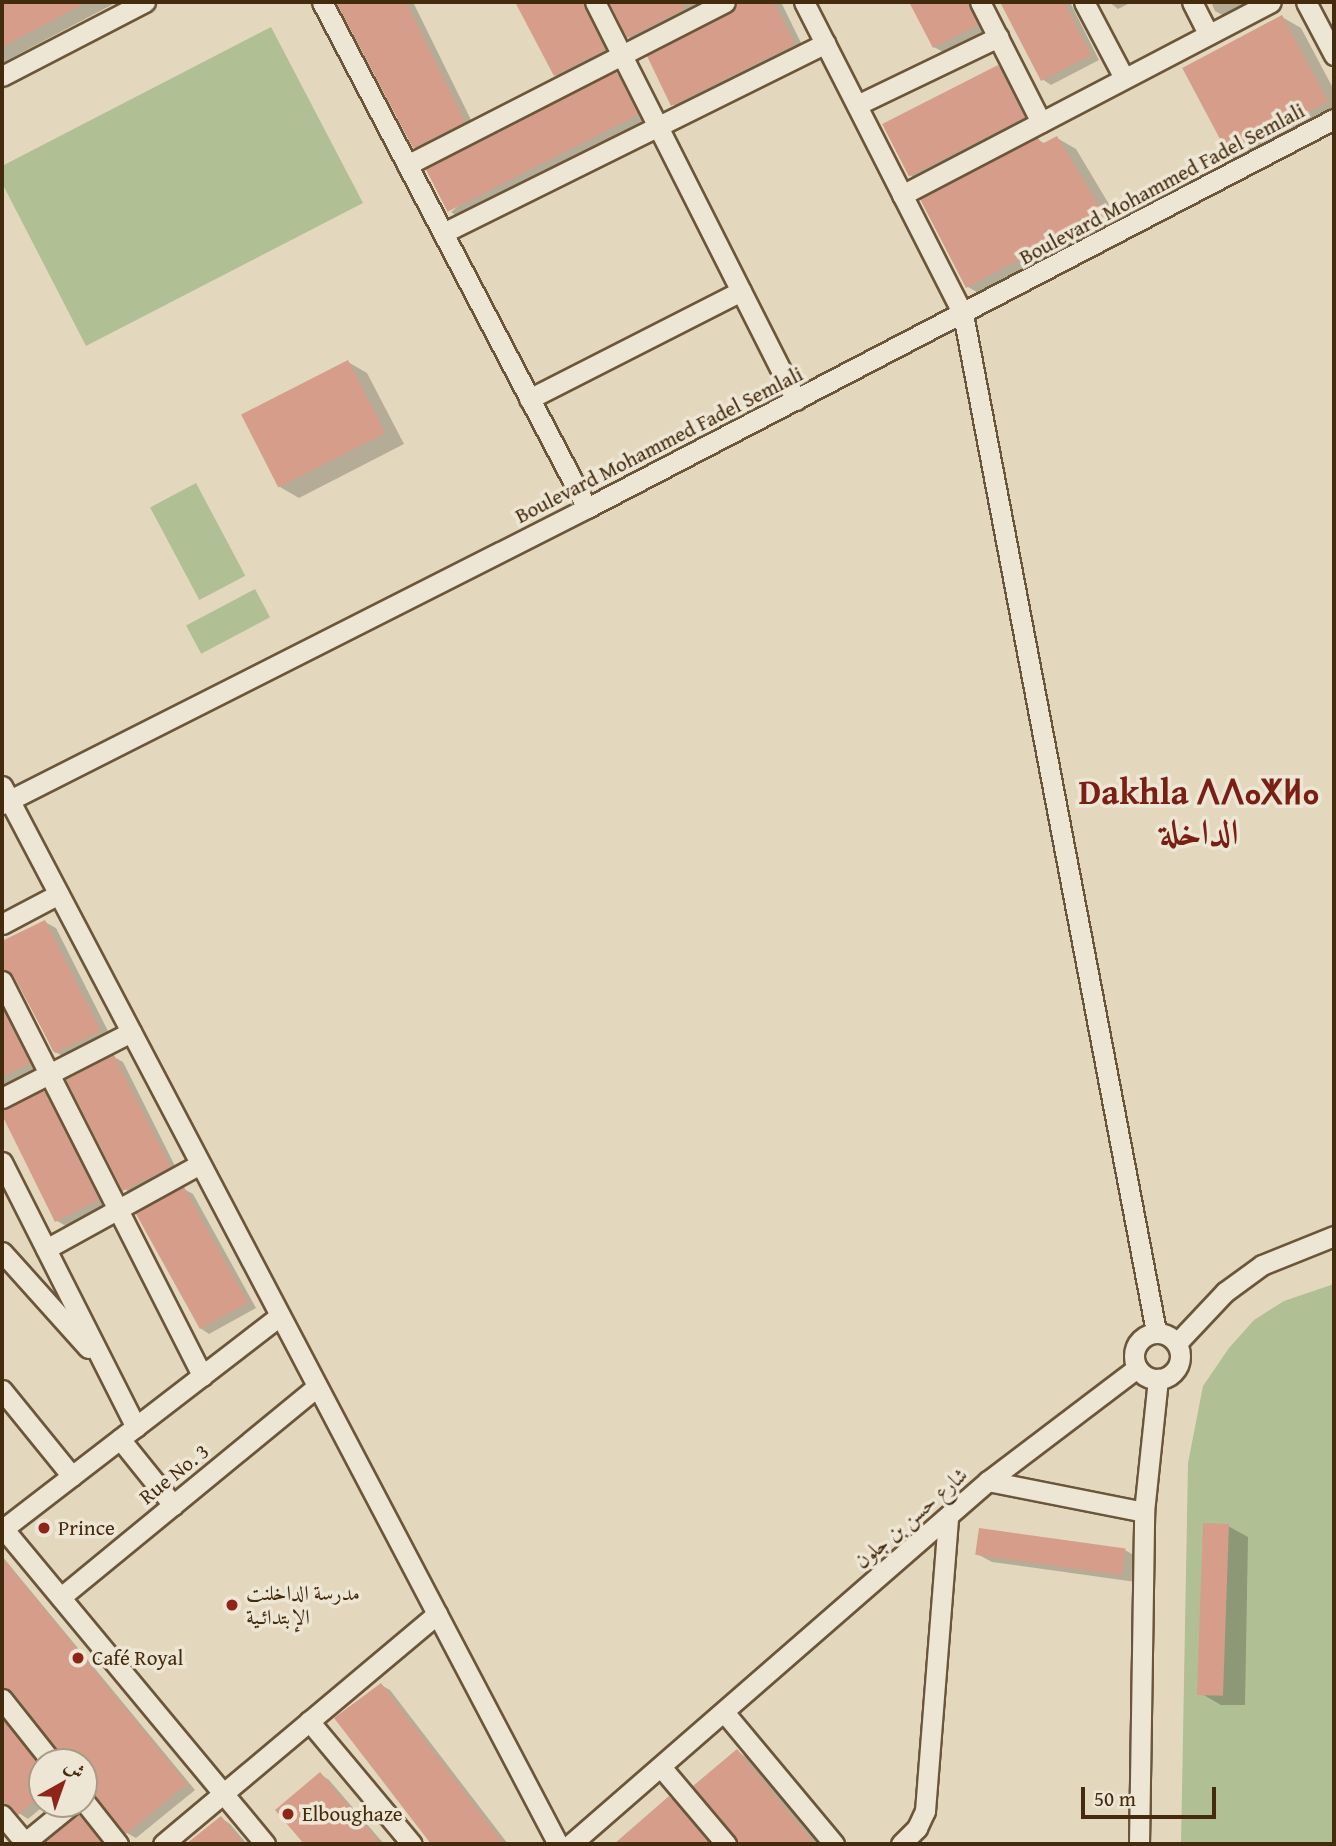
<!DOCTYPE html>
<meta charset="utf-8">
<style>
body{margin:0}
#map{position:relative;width:1336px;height:1846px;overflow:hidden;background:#e3d8be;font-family:"Gentium Book Plus",Amiri,"Noto Sans Tifinagh",serif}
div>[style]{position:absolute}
.green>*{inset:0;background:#b0bf94;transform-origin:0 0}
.shadow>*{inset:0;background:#0003}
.building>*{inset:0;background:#d69d8a;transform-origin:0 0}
.roads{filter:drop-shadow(2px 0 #6c563a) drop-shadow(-2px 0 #6c563a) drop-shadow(0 2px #6c563a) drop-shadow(0 -2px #6c563a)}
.minor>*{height:19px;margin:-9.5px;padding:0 9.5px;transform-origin:9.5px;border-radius:9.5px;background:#ede6d5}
.minor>.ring{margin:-9.5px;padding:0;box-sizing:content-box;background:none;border:19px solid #ede6d5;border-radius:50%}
.dots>*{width:19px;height:19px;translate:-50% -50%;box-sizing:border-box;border:4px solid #ede6d5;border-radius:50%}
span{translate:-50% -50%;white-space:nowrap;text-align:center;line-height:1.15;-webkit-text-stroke:7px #ede6d5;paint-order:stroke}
.street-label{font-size:21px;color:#452b0e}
.poi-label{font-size:21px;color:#452b0e}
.left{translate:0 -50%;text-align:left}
.town-label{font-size:35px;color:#7a1f14;font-weight:700}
.frame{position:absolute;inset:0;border:4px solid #452b0e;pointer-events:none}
.north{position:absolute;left:28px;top:1748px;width:70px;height:70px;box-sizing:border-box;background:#ede6d5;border:2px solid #aa9b85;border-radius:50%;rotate:40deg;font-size:19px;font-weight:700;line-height:28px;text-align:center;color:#452b0e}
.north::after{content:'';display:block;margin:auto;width:24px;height:32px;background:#8f2418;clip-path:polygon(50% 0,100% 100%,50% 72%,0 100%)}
.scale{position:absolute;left:1081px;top:1787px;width:135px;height:32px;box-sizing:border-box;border:4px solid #452b0e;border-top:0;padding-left:9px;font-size:21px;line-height:24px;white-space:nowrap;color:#452b0e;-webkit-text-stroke:5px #ede6d5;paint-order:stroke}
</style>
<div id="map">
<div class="green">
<i style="clip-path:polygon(271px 27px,363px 203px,86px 346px,2px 183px,2px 166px)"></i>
<i style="left:196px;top:483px;width:105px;height:52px;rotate:62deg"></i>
<i style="left:255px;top:589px;width:32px;height:78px;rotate:62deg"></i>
<i style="clip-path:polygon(1334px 1284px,1334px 1844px,1181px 1844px,1188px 1463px,1203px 1386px,1229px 1348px,1254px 1320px,1284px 1301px)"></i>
</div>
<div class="shadow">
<i style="clip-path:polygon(2px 2px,117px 2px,2px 63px)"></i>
<i style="clip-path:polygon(342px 2px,413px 2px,475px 128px,425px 154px,414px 147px,339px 3px)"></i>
<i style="clip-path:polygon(517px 2px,596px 2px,615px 56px,566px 81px,555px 75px)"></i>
<i style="clip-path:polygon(610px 2px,721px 2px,640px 44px,628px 37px)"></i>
<i style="clip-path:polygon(739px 2px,781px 2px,805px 51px,684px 111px,673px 104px)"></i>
<i style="clip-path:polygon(911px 2px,971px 2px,986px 30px,943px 52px,934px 47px)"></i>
<i style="clip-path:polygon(1002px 2px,1070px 2px,1099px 60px,1051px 85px,1042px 79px)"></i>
<i style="clip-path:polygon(1109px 2px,1132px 2px,1118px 9px)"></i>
<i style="clip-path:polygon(1211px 2px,1252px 2px,1224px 16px,1215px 11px)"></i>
<i style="clip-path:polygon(1282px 17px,1301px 28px,1334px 90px,1334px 118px,1246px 165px,1226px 154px)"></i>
<i style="clip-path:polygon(998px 66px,1017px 78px,1043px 128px,930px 187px,911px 176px)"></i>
<i style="clip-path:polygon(616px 73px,625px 79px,646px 120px,460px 218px,451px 212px)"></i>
<i style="clip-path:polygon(1057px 138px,1076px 149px,1122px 226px,987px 298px,968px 287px,1038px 140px,1046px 144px)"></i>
<i style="clip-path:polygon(348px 362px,367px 373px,404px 444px,299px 498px,280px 487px)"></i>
<i style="clip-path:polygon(45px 922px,56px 928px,111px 1037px,67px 1058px,53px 1051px,15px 975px,9px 975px,2px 982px,2px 942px)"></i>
<i style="clip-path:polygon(2px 994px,39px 1069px,2px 1089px)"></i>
<i style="clip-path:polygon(114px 1057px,123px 1062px,178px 1172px,135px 1195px,126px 1190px)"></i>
<i style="clip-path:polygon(44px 1092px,53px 1098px,107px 1205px,66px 1226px,57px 1221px,2px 1112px)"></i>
<i style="clip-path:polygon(184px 1189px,193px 1194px,256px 1308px,209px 1334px,200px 1328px)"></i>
<i style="clip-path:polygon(1228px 1526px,1248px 1537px,1245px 1705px,1221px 1705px,1202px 1694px)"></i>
<i style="clip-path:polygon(1125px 1550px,1139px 1558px,1136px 1582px,992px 1562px,977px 1554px)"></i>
<i style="clip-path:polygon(2px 1556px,195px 1790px,136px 1838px,127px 1833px,84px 1782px,84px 1762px,65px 1762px,64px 1754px,12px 1692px,2px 1697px)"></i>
<i style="clip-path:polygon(381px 1685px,390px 1690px,508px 1844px,433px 1844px,337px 1719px)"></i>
<i style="clip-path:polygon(2px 1714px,42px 1765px,42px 1804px,46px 1804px,28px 1819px,2px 1802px)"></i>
<i style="clip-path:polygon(737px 1751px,746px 1757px,819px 1844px,742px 1844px,695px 1786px)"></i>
<i style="clip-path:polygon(320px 1774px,329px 1780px,384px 1844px,306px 1844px,277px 1811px)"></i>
<i style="clip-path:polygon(670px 1798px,679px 1803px,713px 1844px,616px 1844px)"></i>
<i style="clip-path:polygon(79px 1816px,88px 1822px,106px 1844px,45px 1844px)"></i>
<i style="clip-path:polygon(221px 1818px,230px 1824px,247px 1844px,189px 1844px)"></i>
</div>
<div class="building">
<i style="clip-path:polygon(2px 2px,87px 2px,2px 47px)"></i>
<i style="clip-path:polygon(336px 2px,406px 2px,465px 122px,413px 148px)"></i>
<i style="clip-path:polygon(515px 2px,583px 2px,605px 50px,554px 76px)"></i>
<i style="clip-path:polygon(609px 2px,681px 2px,685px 9px,627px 38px)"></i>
<i style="clip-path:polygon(740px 2px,774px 2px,795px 44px,671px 106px,647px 56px,731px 13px)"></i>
<i style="clip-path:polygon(909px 2px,967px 2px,978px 25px,933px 48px)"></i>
<i style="clip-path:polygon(1000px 2px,1064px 2px,1091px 55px,1041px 81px)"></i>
<i style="left:1282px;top:15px;width:98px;height:113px;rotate:62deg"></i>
<i style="left:998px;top:65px;width:59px;height:130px;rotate:63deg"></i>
<i style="left:616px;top:71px;width:49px;height:214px;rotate:63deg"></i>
<i style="clip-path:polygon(1057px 136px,1104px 214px,966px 288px,920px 199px,1038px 138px,1042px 144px)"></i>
<i style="left:348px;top:360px;width:82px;height:120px;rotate:63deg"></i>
<i style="clip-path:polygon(45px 920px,101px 1031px,55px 1053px,13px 975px,2px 969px,2px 941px)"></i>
<i style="clip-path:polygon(2px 1008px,30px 1063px,2px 1077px)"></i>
<i style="left:114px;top:1055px;width:125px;height:54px;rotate:63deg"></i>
<i style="clip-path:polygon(44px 1090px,99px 1200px,55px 1222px,2px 1115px,2px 1110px)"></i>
<i style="left:184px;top:1187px;width:132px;height:55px;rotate:61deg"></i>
<i style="left:1203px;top:1523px;width:26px;height:172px;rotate:2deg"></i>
<i style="left:979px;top:1528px;width:148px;height:27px;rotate:8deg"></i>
<i style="clip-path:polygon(2px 1557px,187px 1784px,126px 1834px,84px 1785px,84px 1762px,65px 1762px,12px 1691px,2px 1687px)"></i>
<i style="clip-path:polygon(381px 1683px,504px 1844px,431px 1844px,334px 1718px)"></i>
<i style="clip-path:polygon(2px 1718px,42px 1769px,42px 1795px,18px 1815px,11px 1807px,2px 1803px)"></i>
<i style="clip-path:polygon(737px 1749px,815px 1844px,738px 1844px,735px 1836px,693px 1786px)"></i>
<i style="clip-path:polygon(320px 1772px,381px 1844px,304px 1844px,275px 1810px)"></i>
<i style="clip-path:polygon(669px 1796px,710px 1844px,614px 1844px)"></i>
<i style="clip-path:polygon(79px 1814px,103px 1844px,42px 1844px)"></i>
<i style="clip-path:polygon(221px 1816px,244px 1844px,186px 1844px)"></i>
</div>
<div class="roads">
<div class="minor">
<i style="left:322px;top:2px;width:571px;rotate:62.36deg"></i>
<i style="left:595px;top:2px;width:446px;rotate:63.2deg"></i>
<i style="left:804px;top:2px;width:350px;rotate:63deg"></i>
<i style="left:963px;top:314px;width:1036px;rotate:79.26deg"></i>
<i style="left:980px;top:2px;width:135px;rotate:63.1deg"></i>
<i style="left:1084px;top:2px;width:86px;rotate:62.2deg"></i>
<i style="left:1192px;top:2px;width:36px;rotate:63deg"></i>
<i style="left:1306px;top:2px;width:60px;rotate:62.2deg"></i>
<i style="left:2px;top:76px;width:161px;rotate:-27.4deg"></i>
<i style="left:857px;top:105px;width:157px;rotate:-25.7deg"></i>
<i style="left:407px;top:165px;width:357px;rotate:-27.1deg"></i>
<i style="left:902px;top:195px;width:416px;rotate:-27.6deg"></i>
<i style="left:443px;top:233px;width:427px;rotate:-26.4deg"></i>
<i style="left:529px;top:399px;width:238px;rotate:-27deg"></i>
<i style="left:2px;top:786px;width:1195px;rotate:62.28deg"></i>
<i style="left:2px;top:804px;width:656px;rotate:-26.84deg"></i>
<i style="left:587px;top:508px;width:842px;rotate:-27.51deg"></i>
<i style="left:2px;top:924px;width:64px;rotate:-27.8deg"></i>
<i style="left:2px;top:981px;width:443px;rotate:63.1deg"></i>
<i style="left:2px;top:1098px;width:145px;rotate:-27.1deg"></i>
<i style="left:2px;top:1162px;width:297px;rotate:63.2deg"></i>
<i style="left:46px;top:1249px;width:176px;rotate:-28.9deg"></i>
<i style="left:2px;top:1252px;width:129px;rotate:48.1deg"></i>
<i class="ring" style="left:1134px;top:1333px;width:27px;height:27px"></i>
<i style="left:1177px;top:1343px;width:70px;rotate:-46.7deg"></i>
<i style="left:1225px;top:1292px;width:46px;rotate:-36.1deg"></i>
<i style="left:1262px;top:1265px;width:78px;rotate:-21.9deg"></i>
<i style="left:2px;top:1390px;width:111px;rotate:50.9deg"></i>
<i style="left:120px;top:1439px;width:85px;rotate:51.2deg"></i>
<i style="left:988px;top:1481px;width:159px;rotate:11.2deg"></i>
<i style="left:2px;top:1527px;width:412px;rotate:50.3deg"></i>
<i style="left:3px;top:1529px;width:349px;rotate:-37.6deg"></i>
<i style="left:61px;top:1597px;width:331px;rotate:-39.4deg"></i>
<i style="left:2px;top:1699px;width:80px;rotate:51.6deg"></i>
<i style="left:724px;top:1712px;width:172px;rotate:50.2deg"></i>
<i style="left:309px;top:1721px;width:160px;rotate:50.1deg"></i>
<i style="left:661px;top:1767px;width:101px;rotate:49.8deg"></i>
<i style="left:84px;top:1801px;width:55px;rotate:51.7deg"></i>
<i style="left:2px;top:1815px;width:35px;rotate:50deg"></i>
<i style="left:23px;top:1844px;width:63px;rotate:-39.2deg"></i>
<i style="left:163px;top:1844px;width:358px;rotate:-40deg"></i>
<i style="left:571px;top:1844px;width:553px;rotate:-41.04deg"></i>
<i style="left:988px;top:1481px;width:187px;rotate:-37.2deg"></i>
<i style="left:901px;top:1844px;width:23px;rotate:-45deg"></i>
<i style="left:917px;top:1828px;width:19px;rotate:-65deg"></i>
<i style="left:925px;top:1811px;width:296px;rotate:-85.5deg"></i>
<i style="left:1139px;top:1844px;width:332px;rotate:-89.1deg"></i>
<i style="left:1144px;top:1512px;width:134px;rotate:-84deg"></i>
</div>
</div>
<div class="dots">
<i style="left:44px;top:1528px;background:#8f2418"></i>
<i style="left:232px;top:1605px;background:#8f2418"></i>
<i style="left:78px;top:1658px;background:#8f2418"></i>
<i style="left:288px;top:1814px;background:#8f2418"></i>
</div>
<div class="street-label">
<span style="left:1162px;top:184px;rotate:-28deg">Boulevard Mohammed Fadel Semlali</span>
<span style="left:659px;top:445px;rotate:-27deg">Boulevard Mohammed Fadel Semlali</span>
<span style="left:174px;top:1474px;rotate:-39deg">Rue No. 3</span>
<span style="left:911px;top:1518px;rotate:-41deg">شارع حسن بن جلون</span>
</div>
<div class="poi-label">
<span class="left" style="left:58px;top:1528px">Prince</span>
<span class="left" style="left:246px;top:1605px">مدرسة الداخلنت<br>الإبتدائـية</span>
<span class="left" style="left:92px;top:1658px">Café Royal</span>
<span class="left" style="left:302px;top:1814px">Elboughaze</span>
</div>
<div class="town-label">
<span style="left:1199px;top:812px">Dakhla ⴷⴷⴰⵅⵍⴰ<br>الداخلة</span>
</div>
<div class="frame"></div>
<div class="north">ش</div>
<div class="scale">50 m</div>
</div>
